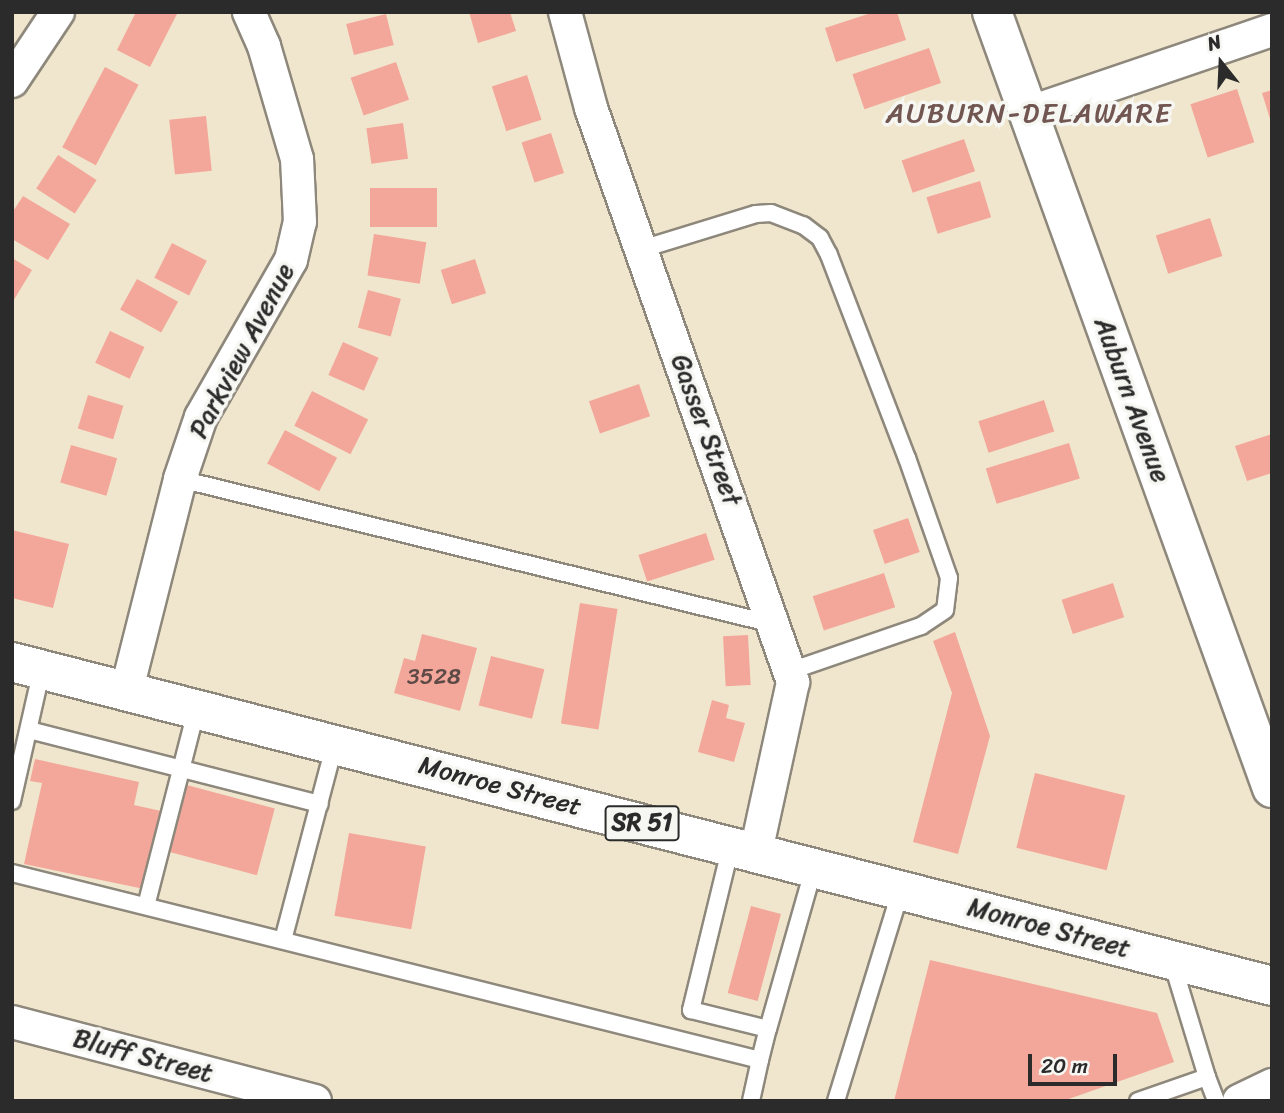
<!DOCTYPE html>
<style>
body{margin:0}
#map{position:relative;width:1284px;height:1113px;overflow:hidden;background:#f0e6cd;font-family:Sriracha,sans-serif}
div>[style]{position:absolute}
.building>*{inset:0;background:#f3a79a;transform-origin:0 0}
.roads{filter:drop-shadow(2px 0 #8e887c) drop-shadow(-2px 0 #8e887c) drop-shadow(0 2px #8e887c) drop-shadow(0 -2px #8e887c)}
.lane>*{height:16px;margin:-8px;padding:0 8px;transform-origin:8px;border-radius:8px;background:#fff}
.street>*{height:32px;margin:-16px;padding:0 16px;transform-origin:16px;border-radius:16px;background:#fff}
.secondary>*{height:38px;margin:-19px;padding:0 19px;transform-origin:19px;border-radius:19px;background:#fff}
.primary>*{height:38px;margin:-19px;padding:0 19px;transform-origin:19px;border-radius:19px;background:#fff}
span{translate:-50% -50%;white-space:nowrap;text-align:center;line-height:1.15;-webkit-text-stroke:7px #f6f6f2;paint-order:stroke}
.number-label{font-size:23px;color:#5d4a47}
.number-label span{-webkit-text-stroke-width:0}
.shield-label span{padding:2px 5px;background:#f6f6f2;border:2px solid;border-radius:5px;-webkit-text-stroke-width:0}
.shield-label{font-size:24px;color:#2b2b2b;font-weight:700}
.street-label{font-size:26px;color:#2b2b2b}
.neighbourhood-label{font-size:28px;color:#715652;letter-spacing:2px}
.frame{position:absolute;inset:0;border:14px solid #2b2b2b;pointer-events:none}
.north{position:absolute;left:1186px;top:28px;width:70px;height:70px;-webkit-text-stroke:5px #f6f6f2;paint-order:stroke;rotate:342deg;font-size:19px;font-weight:700;line-height:28px;text-align:center;color:#2b2b2b}
.north::after{content:'';display:block;margin:auto;width:24px;height:32px;background:#2b2b2b;clip-path:polygon(50% 0,100% 100%,50% 72%,0 100%)}
.scale{position:absolute;left:1028px;top:1054px;width:89px;height:32px;box-sizing:border-box;border:4px solid #2b2b2b;border-top:0;padding-left:9px;font-size:21px;line-height:24px;white-space:nowrap;color:#2b2b2b;-webkit-text-stroke:5px #f6f6f2;paint-order:stroke}
</style>
<div id="map">
<div class="building">
<i style="clip-path:polygon(136px 12px,178px 12px,150px 67px,117px 50px)"></i>
<i style="clip-path:polygon(469px 12px,510px 12px,516px 31px,478px 43px)"></i>
<i style="clip-path:polygon(874px 12px,897px 12px,906px 40px,836px 62px,825px 28px)"></i>
<i style="left:386px;top:14px;width:32px;height:41px;rotate:76deg"></i>
<i style="left:929px;top:48px;width:37px;height:81px;rotate:71deg"></i>
<i style="left:396px;top:62px;width:40px;height:48px;rotate:71deg"></i>
<i style="left:105px;top:67px;width:38px;height:91px;rotate:28deg"></i>
<i style="left:527px;top:75px;width:47px;height:37px;rotate:72deg"></i>
<i style="left:1237px;top:89px;width:56px;height:49px;rotate:72deg"></i>
<i style="clip-path:polygon(1272px 90px,1272px 122px,1271px 122px,1262px 93px)"></i>
<i style="left:206px;top:116px;width:55px;height:37px;rotate:84deg"></i>
<i style="left:403px;top:123px;width:36px;height:37px;rotate:82deg"></i>
<i style="left:551px;top:133px;width:42px;height:31px;rotate:72deg"></i>
<i style="left:964px;top:139px;width:34px;height:66px;rotate:71deg"></i>
<i style="left:58px;top:155px;width:46px;height:40px;rotate:33deg"></i>
<i style="left:980px;top:181px;width:38px;height:56px;rotate:73deg"></i>
<i style="left:437px;top:188px;width:39px;height:67px;rotate:90deg"></i>
<i style="clip-path:polygon(23px 196px,70px 224px,48px 260px,12px 239px,12px 213px)"></i>
<i style="left:1210px;top:218px;width:40px;height:57px;rotate:72deg"></i>
<i style="left:374px;top:234px;width:53px;height:42px;rotate:9deg"></i>
<i style="left:172px;top:243px;width:39px;height:39px;rotate:27deg"></i>
<i style="clip-path:polygon(12px 258px,32px 270px,12px 303px)"></i>
<i style="left:475px;top:259px;width:36px;height:36px;rotate:72deg"></i>
<i style="left:137px;top:279px;width:47px;height:35px;rotate:29deg"></i>
<i style="left:368px;top:290px;width:34px;height:39px;rotate:15deg"></i>
<i style="left:110px;top:331px;width:38px;height:35px;rotate:25deg"></i>
<i style="left:343px;top:342px;width:39px;height:36px;rotate:24deg"></i>
<i style="left:639px;top:384px;width:34px;height:53px;rotate:71deg"></i>
<i style="left:312px;top:391px;width:63px;height:39px;rotate:27deg"></i>
<i style="left:88px;top:395px;width:37px;height:35px;rotate:17deg"></i>
<i style="left:1044px;top:400px;width:33px;height:69px;rotate:72deg"></i>
<i style="left:285px;top:430px;width:59px;height:38px;rotate:28deg"></i>
<i style="clip-path:polygon(1272px 434px,1272px 473px,1247px 481px,1235px 446px)"></i>
<i style="left:1069px;top:443px;width:37px;height:87px;rotate:73deg"></i>
<i style="left:71px;top:445px;width:48px;height:39px;rotate:16deg"></i>
<i style="left:908px;top:518px;width:36px;height:37px;rotate:71deg"></i>
<i style="clip-path:polygon(12px 530px,69px 544px,53px 608px,12px 598px)"></i>
<i style="left:706px;top:533px;width:28px;height:71px;rotate:72deg"></i>
<i style="left:884px;top:573px;width:36px;height:75px;rotate:72deg"></i>
<i style="left:1113px;top:583px;width:36px;height:54px;rotate:72deg"></i>
<i style="left:580px;top:603px;width:38px;height:122px;rotate:9deg"></i>
<i style="clip-path:polygon(955px 632px,990px 736px,958px 854px,913px 842px,952px 693px,933px 641px)"></i>
<i style="clip-path:polygon(422px 634px,477px 648px,460px 711px,394px 693px,404px 658px,415px 661px)"></i>
<i style="left:748px;top:635px;width:50px;height:25px;rotate:87deg"></i>
<i style="left:491px;top:656px;width:55px;height:51px;rotate:14deg"></i>
<i style="clip-path:polygon(712px 700px,729px 705px,726px 718px,745px 723px,734px 762px,698px 752px)"></i>
<i style="clip-path:polygon(35px 759px,139px 782px,134px 805px,161px 811px,144px 889px,24px 864px,42px 783px,30px 781px)"></i>
<i style="left:1035px;top:773px;width:93px;height:77px;rotate:14deg"></i>
<i style="left:183px;top:784px;width:95px;height:69px;rotate:15deg"></i>
<i style="left:349px;top:833px;width:78px;height:84px;rotate:10deg"></i>
<i style="left:751px;top:906px;width:31px;height:90px;rotate:15deg"></i>
<i style="clip-path:polygon(930px 960px,1157px 1013px,1174px 1062px,1063px 1101px,894px 1101px)"></i>
</div>
<div class="roads">
<div class="lane">
<i style="left:642px;top:249px;width:119px;rotate:-17.1deg"></i>
<i style="left:756px;top:214px;width:15px;rotate:-4deg"></i>
<i style="left:771px;top:213px;width:34px;rotate:21deg"></i>
<i style="left:803px;top:225px;width:21px;rotate:37deg"></i>
<i style="left:820px;top:238px;width:19px;rotate:62deg"></i>
<i style="left:829px;top:255px;width:217px;rotate:69deg"></i>
<i style="left:907px;top:458px;width:127px;rotate:70.7deg"></i>
<i style="left:949px;top:578px;width:32px;rotate:97deg"></i>
<i style="left:945px;top:610px;width:29px;rotate:146deg"></i>
<i style="left:921px;top:626px;width:139px;rotate:161deg"></i>
<i style="left:180px;top:479px;width:610px;rotate:13.74deg"></i>
<i style="left:29px;top:730px;width:300px;rotate:14.3deg"></i>
<i style="left:12px;top:801px;width:135px;rotate:-77.2deg"></i>
<i style="left:731px;top:846px;width:169px;rotate:103.7deg"></i>
<i style="left:691px;top:1010px;width:79px;rotate:13.9deg"></i>
<i style="left:768px;top:1029px;width:168px;rotate:-74.1deg"></i>
<i style="left:12px;top:873px;width:771px;rotate:14.04deg"></i>
<i style="left:760px;top:1060px;width:42px;rotate:102.4deg"></i>
<i style="left:146px;top:906px;width:204px;rotate:-75.6deg"></i>
<i style="left:283px;top:940px;width:204px;rotate:-75.2deg"></i>
<i style="left:760px;top:1060px;width:32px;rotate:-76deg"></i>
<i style="left:1207px;top:1077px;width:26px;rotate:69deg"></i>
<i style="left:836px;top:1101px;width:221px;rotate:-72.9deg"></i>
<i style="left:1138px;top:1101px;width:73px;rotate:-19.2deg"></i>
<i style="left:1207px;top:1077px;width:120px;rotate:-106.9deg"></i>
</div>
<div class="street">
<i style="left:565px;top:12px;width:99px;rotate:74.8deg"></i>
<i style="left:591px;top:108px;width:609px;rotate:70.61deg"></i>
<i style="left:793px;top:682px;width:174px;rotate:102.3deg"></i>
<i style="left:12px;top:81px;width:83px;rotate:-56.3deg"></i>
<i style="left:1028px;top:113px;width:258px;rotate:-18.8deg"></i>
<i style="left:127px;top:689px;width:217px;rotate:-75.8deg"></i>
<i style="left:180px;top:479px;width:65px;rotate:-71.3deg"></i>
<i style="left:201px;top:417px;width:181px;rotate:-60.2deg"></i>
<i style="left:291px;top:260px;width:39px;rotate:-77deg"></i>
<i style="left:300px;top:222px;width:63px;rotate:-92.7deg"></i>
<i style="left:297px;top:159px;width:118px;rotate:-106.3deg"></i>
<i style="left:264px;top:46px;width:37px;rotate:-114deg"></i>
<i style="left:12px;top:1022px;width:313px;rotate:14.6deg"></i>
<i style="left:1239px;top:1101px;width:37px;rotate:-26deg"></i>
</div>
<div class="secondary">
<i style="left:992px;top:12px;width:825px;rotate:70.16deg"></i>
</div>
<div class="primary">
<i style="left:12px;top:662px;width:1301px;rotate:14.42deg"></i>
</div>
</div>
<div class="number-label">
<span style="left:434px;top:677px">3528</span>
</div>
<div class="shield-label">
<span style="left:642px;top:823px">SR 51</span>
</div>
<div class="street-label">
<span style="left:242px;top:351px;rotate:-62deg">Parkview Avenue</span>
<span style="left:1132px;top:400px;rotate:70deg">Auburn Avenue</span>
<span style="left:706px;top:430px;rotate:70deg">Gasser Street</span>
<span style="left:500px;top:786px;rotate:15deg">Monroe Street</span>
<span style="left:1049px;top:928px;rotate:15deg">Monroe Street</span>
<span style="left:143px;top:1056px;rotate:15deg">Bluff Street</span>
</div>
<div class="neighbourhood-label">
<span style="left:1029px;top:113px">AUBURN-DELAWARE</span>
</div>
<div class="frame"></div>
<div class="north">N</div>
<div class="scale">20 m</div>
</div>
